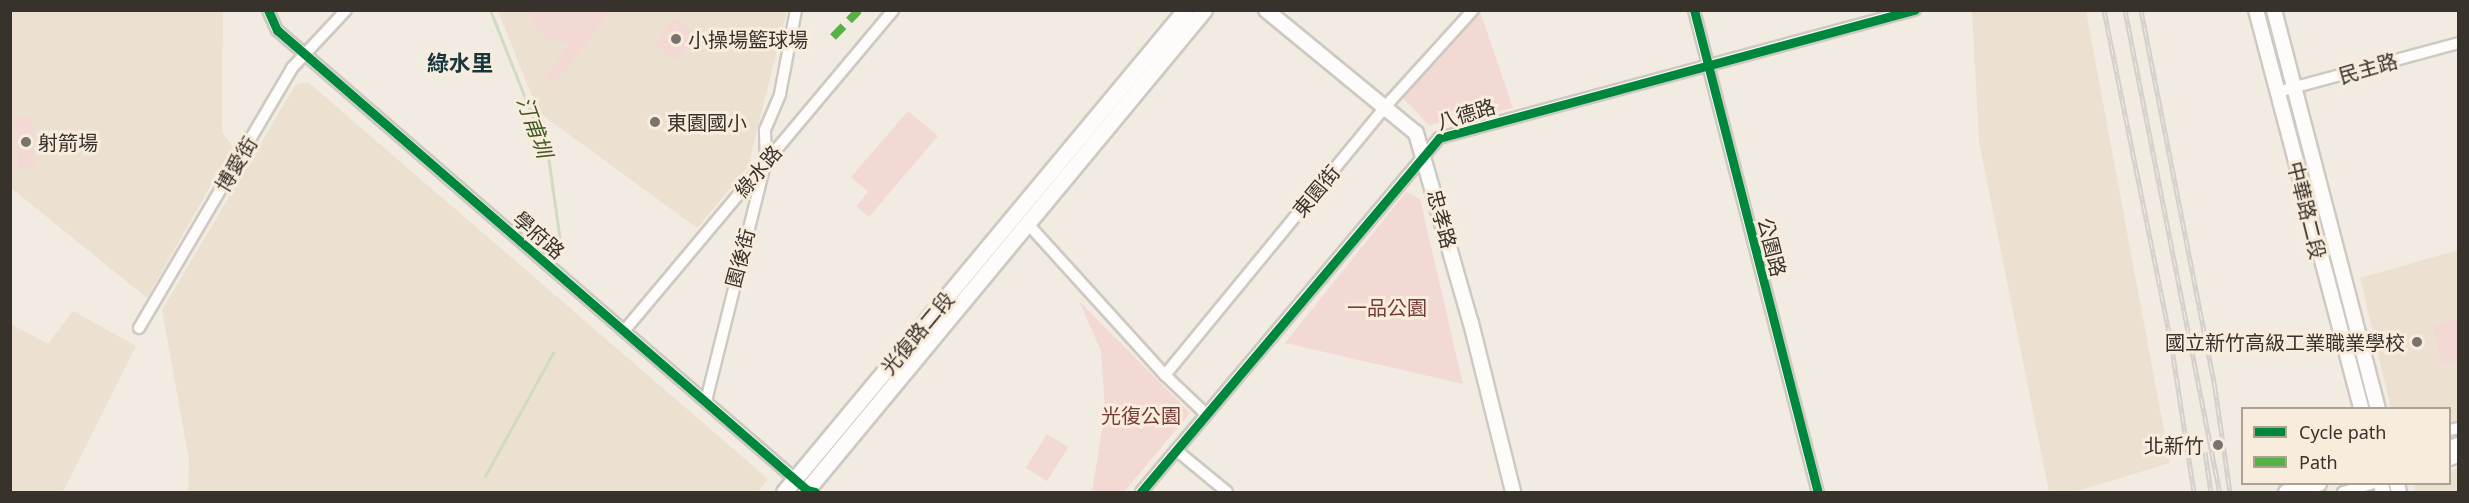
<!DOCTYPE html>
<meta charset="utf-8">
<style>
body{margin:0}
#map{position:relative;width:2469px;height:503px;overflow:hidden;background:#f2ebe2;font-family:"Noto Sans","Noto Sans TC",sans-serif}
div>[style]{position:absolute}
.built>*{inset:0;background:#ece1d0}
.green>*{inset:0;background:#f3d9d4;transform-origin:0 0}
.stream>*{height:3px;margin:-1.5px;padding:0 1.5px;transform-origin:1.5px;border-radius:1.5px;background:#d0dcbf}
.roads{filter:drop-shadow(2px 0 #cec9c1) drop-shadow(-2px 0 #cec9c1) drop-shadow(0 2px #cec9c1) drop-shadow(0 -2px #cec9c1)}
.minor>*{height:10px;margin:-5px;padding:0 5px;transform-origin:5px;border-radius:5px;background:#fdfcfb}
.tertiary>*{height:14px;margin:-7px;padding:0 7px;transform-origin:7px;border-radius:7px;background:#fdfcfb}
.secondary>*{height:15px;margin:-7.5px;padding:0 7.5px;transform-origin:7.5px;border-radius:7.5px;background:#fdfcfb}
.rail>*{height:5px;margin-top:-2.5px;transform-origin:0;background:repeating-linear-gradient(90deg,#f8ecdc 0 9px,#d3d1ce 0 18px);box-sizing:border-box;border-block:2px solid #d3d1ce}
.bridges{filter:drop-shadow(2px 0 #cec9c1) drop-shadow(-2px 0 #cec9c1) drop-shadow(0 2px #cec9c1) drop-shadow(0 -2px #cec9c1)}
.tertiary-bridge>*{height:14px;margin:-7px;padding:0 7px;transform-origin:7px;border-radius:7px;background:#fdfcfb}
.quiet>*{height:8px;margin-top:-4px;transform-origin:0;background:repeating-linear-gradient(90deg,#56b246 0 15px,transparent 0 23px)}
.cycleway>*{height:9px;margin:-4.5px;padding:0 4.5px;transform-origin:4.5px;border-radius:4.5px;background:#00873e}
.dots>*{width:16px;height:16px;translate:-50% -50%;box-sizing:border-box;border:3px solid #f8ecdc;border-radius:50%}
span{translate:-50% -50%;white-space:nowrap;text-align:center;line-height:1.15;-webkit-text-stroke:6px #f8ecdc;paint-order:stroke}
.poi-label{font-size:20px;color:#37322c}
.left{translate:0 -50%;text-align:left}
.right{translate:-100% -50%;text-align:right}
.street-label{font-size:20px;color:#37322c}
.park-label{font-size:20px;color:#783d3b}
.water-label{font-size:21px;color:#405924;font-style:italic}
.quarter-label{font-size:22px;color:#16373d;font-weight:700}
.frame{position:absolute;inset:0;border:12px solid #37322c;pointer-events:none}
.legend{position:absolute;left:2241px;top:407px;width:210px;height:78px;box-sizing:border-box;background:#f8ecdc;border:2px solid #aba296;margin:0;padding:8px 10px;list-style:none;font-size:18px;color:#37322c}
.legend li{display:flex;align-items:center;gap:12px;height:30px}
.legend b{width:30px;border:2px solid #aba296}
</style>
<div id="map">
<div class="built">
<i style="clip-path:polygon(10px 11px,223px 11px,222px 132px,233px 146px,147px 298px,11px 188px)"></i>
<i style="clip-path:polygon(498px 11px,787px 11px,748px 167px,697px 228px,538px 112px)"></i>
<i style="clip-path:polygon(1972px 11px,2086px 11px,2170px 463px,2074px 492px,2049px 492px,1979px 141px)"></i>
<i style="clip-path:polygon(308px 82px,768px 479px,758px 492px,188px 492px,189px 460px,162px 310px,296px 84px)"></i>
<i style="clip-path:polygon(2458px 250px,2458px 420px,2450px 422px,2450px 408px,2391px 408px,2360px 278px)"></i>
<i style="clip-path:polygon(73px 311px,136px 346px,63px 492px,11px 492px,11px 324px,48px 344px)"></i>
<i style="clip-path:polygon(2458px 468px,2458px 492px,2415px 492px,2414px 484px,2450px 484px,2450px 471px)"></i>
</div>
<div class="green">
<i style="clip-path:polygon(527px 10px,612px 10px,612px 11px,554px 84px,544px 77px,569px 44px,549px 40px,535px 29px)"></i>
<i style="clip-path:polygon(1480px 11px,1513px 108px,1429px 125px,1402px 97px)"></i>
<i style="left:675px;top:17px;width:28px;height:34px;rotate:38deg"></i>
<i style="clip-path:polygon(908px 111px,938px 136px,869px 217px,856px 206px,868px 192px,851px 177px)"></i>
<i style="left:32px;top:116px;width:51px;height:17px;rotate:86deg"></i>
<i style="clip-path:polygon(1406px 192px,1420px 199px,1463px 384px,1285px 343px)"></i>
<i style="clip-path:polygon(1079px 301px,1190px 413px,1124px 492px,1092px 492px,1105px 410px,1101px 351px)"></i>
<i style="clip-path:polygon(2458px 318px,2458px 362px,2443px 366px,2432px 325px)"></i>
<i style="left:1047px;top:434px;width:25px;height:40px;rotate:32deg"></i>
</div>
<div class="stream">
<i style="left:490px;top:10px;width:157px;rotate:68.3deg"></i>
<i style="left:548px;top:156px;width:93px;rotate:82deg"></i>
<i style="left:485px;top:476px;width:141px;rotate:-61.1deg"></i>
</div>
<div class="roads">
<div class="minor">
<i style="left:268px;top:10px;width:22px;rotate:66deg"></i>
<i style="left:277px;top:30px;width:686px;rotate:40.92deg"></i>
<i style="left:1694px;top:10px;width:498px;rotate:75.6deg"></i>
<i style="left:2277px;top:92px;width:188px;rotate:-15.1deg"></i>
<i style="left:1028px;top:224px;width:204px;rotate:47.8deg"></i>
<i style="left:1165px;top:375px;width:57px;rotate:43.6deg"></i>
<i style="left:139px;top:328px;width:302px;rotate:-59.5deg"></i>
<i style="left:292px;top:68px;width:79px;rotate:-47deg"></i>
<i style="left:624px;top:331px;width:419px;rotate:-50deg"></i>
<i style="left:1165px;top:375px;width:347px;rotate:-50.6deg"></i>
<i style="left:1385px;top:107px;width:131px;rotate:-47.8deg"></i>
<i style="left:706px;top:401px;width:247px;rotate:-76deg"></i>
<i style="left:766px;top:161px;width:31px;rotate:-92deg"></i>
<i style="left:765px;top:130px;width:39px;rotate:-67deg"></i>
<i style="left:780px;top:94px;width:86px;rotate:-79.2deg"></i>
<i style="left:2450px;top:430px;width:8px;rotate:-14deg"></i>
<i style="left:1176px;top:450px;width:66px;rotate:39.5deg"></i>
<i style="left:2450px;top:460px;width:9px;rotate:-21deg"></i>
<i style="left:1141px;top:492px;width:463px;rotate:-49.9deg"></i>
<i style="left:1439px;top:138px;width:493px;rotate:-15.1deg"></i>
<i style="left:2343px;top:492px;width:29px;rotate:-16deg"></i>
</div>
<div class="tertiary">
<i style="left:1266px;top:10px;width:194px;rotate:39.4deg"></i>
<i style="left:1416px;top:133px;width:198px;rotate:73.9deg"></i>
<i style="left:1471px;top:323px;width:174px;rotate:76deg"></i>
<i style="left:2256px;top:10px;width:412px;rotate:75.2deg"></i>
<i style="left:2274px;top:10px;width:411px;rotate:75.4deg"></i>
<i style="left:2450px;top:448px;width:9px;rotate:-21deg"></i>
<i style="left:2381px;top:484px;width:8px;rotate:76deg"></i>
<i style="left:2397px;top:484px;width:8px;rotate:76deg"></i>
</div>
<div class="secondary">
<i style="left:784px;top:492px;width:627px;rotate:-50.24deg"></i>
<i style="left:805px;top:492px;width:626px;rotate:-50.38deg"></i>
</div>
</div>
<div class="rail">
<i style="left:2104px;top:10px;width:339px;rotate:78.6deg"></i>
<i style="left:2171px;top:342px;width:152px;rotate:81.3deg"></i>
<i style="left:2125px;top:10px;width:491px;rotate:78.9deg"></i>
<i style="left:2141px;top:10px;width:385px;rotate:78.9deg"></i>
<i style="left:2215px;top:388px;width:105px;rotate:81.8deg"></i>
<i style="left:2205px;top:452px;width:40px;rotate:81.5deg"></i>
</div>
<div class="bridges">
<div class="tertiary-bridge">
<i style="left:2286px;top:492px;width:34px;rotate:-14deg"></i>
</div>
</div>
<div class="quiet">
<i style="left:833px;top:37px;width:37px;rotate:-46deg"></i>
</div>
<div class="cycleway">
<i style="left:268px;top:10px;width:22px;rotate:66deg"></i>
<i style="left:277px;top:30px;width:702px;rotate:40.96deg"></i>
<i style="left:807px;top:490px;width:8px;rotate:14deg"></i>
<i style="left:1694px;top:10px;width:498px;rotate:75.6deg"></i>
<i style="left:1141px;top:492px;width:463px;rotate:-49.9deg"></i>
<i style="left:1439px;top:138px;width:493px;rotate:-15.1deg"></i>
</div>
<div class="dots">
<i style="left:676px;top:39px;background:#78736c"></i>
<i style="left:655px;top:122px;background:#78736c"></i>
<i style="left:26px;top:142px;background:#78736c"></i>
<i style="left:2417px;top:342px;background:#78736c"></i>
<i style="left:2218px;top:445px;background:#78736c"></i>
</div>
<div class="poi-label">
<span class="left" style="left:688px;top:39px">小操場籃球場</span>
<span class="left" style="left:667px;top:122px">東園國小</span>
<span class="left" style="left:38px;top:142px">射箭場</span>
<span class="right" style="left:2405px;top:342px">國立新竹高級工業職業學校</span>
<span class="right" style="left:2204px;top:445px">北新竹</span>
</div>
<div class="street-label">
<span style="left:2368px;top:68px;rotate:-16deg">民主路</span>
<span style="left:1466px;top:114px;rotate:-17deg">八德路</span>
<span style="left:236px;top:164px;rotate:-59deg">博愛街</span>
<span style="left:758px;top:171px;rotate:-50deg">綠水路</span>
<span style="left:1316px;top:191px;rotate:-50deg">東園街</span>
<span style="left:2307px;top:210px;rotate:76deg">中華路二段</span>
<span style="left:1442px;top:219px;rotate:75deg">忠孝路</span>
<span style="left:539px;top:235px;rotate:41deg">學府路</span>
<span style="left:1772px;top:247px;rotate:76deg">公園路</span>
<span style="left:740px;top:258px;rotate:-75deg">園後街</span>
<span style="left:917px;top:333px;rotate:-50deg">光復路二段</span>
</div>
<div class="park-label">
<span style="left:1387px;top:307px">一品公園</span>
<span style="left:1141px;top:415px">光復公園</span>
</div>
<div class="water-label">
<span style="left:535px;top:127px;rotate:70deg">汀甫圳</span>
</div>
<div class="quarter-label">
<span style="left:460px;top:63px">綠水里</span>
</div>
<div class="frame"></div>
<ul class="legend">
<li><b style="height:8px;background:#00873e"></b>Cycle path</li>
<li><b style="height:8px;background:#56b246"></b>Path</li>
</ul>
</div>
